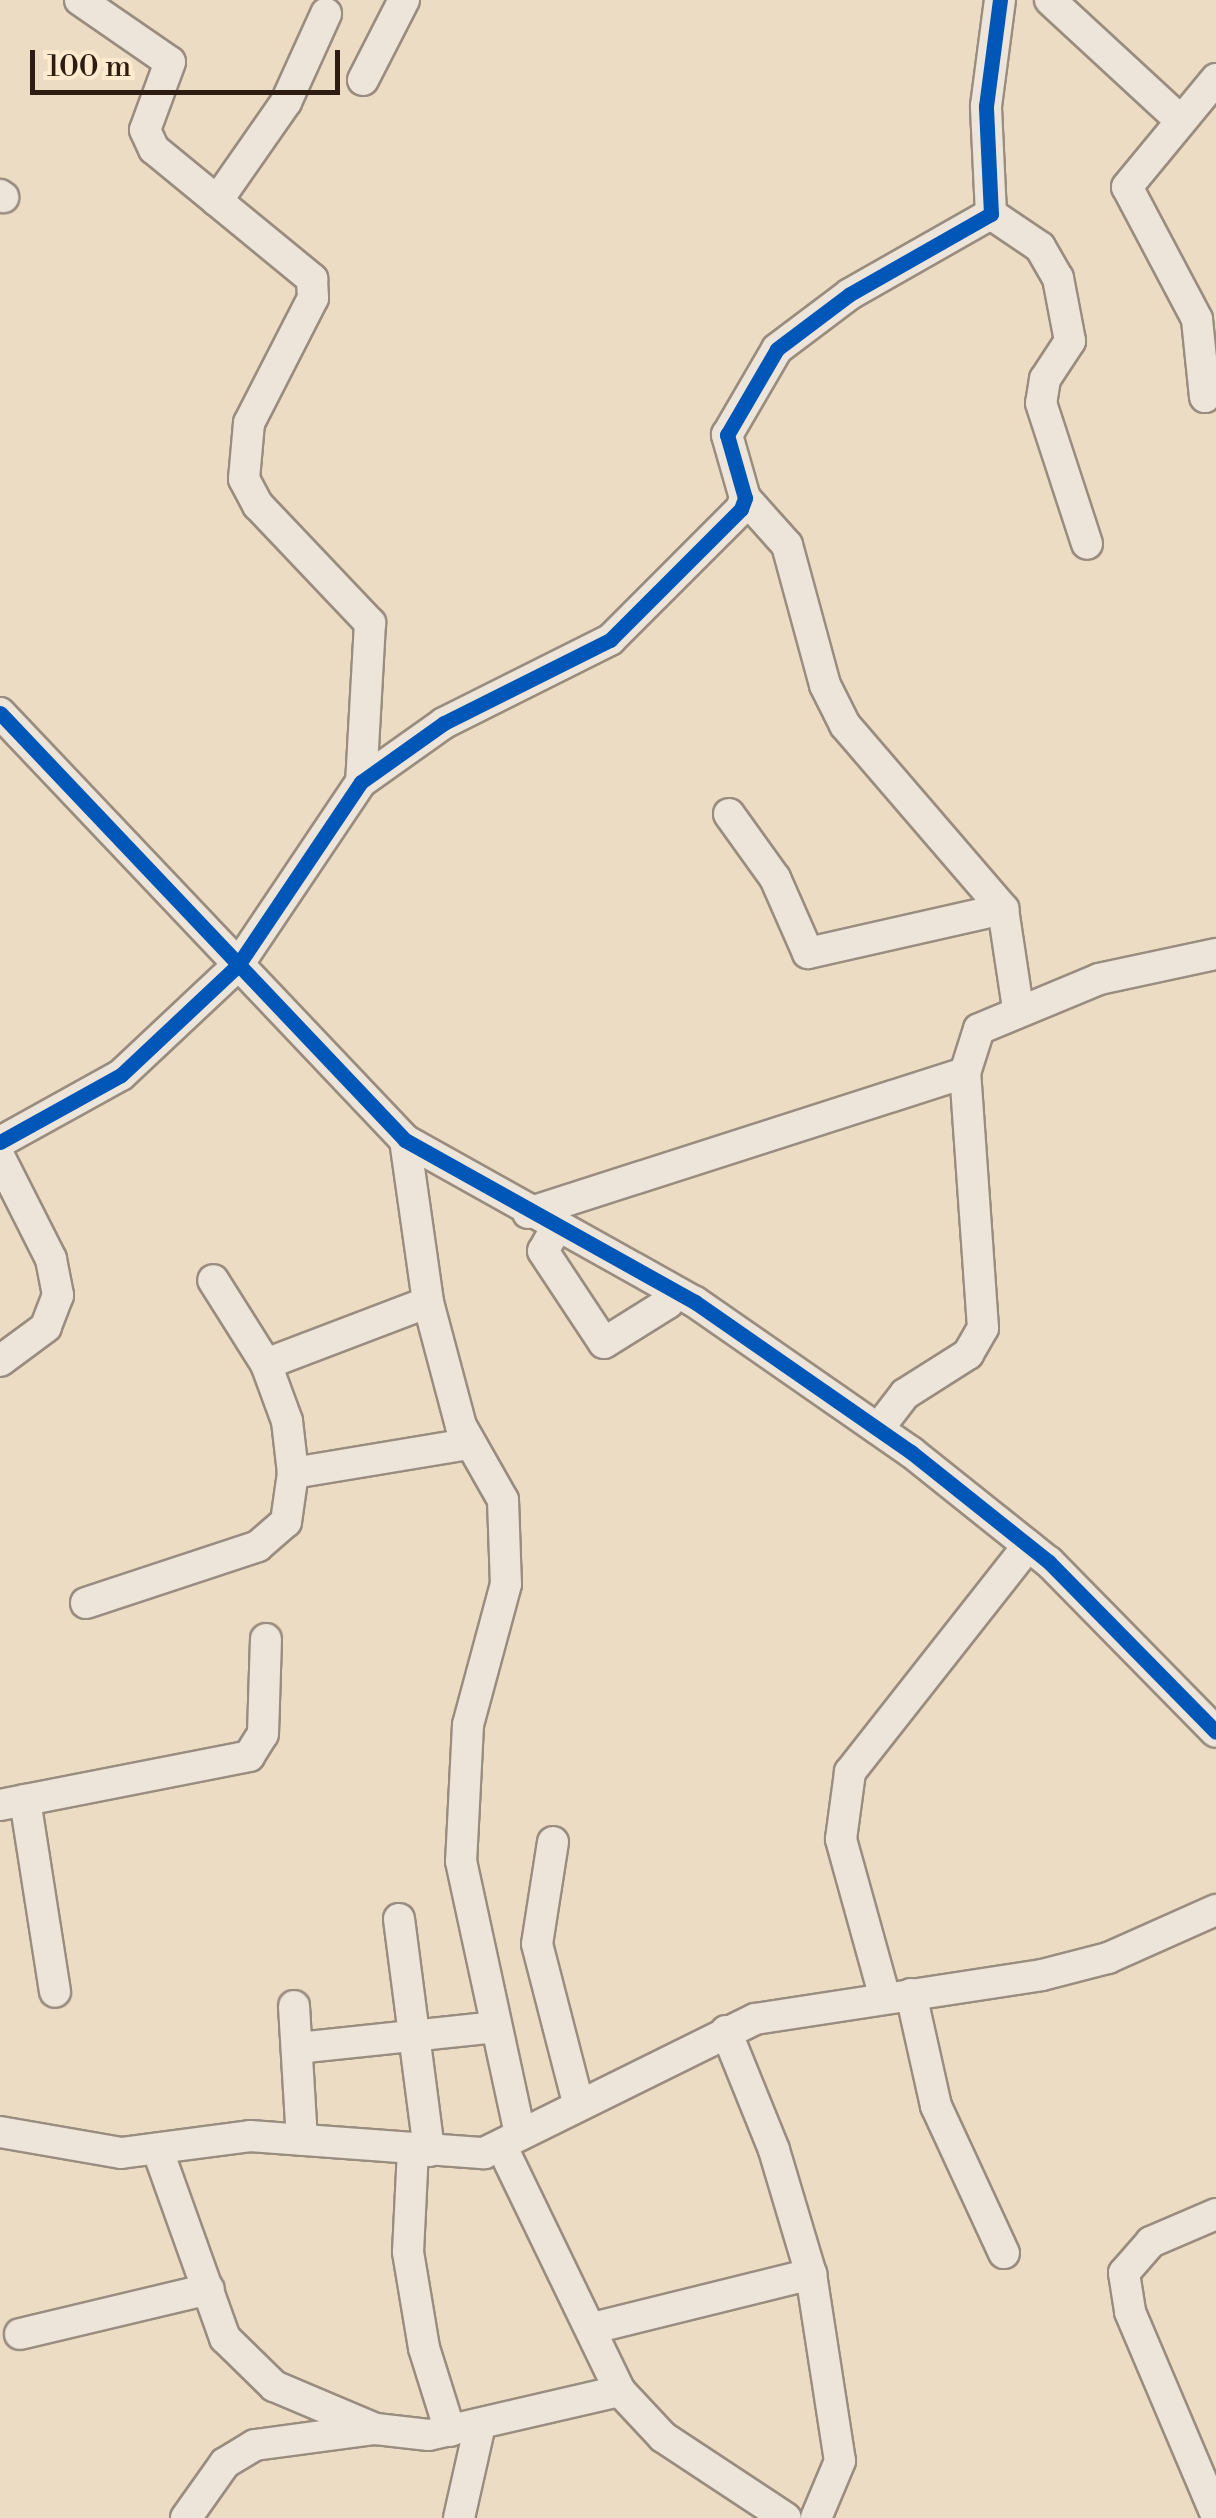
<!DOCTYPE html>
<style>
body{margin:0}
#map{position:relative;width:1216px;height:2518px;overflow:hidden;background:#eddcc4;font-family:"Libre Bodoni",serif}
div>[style]{position:absolute}
.roads{filter:drop-shadow(2px 0 #998d7f) drop-shadow(-2px 0 #998d7f) drop-shadow(0 2px #998d7f) drop-shadow(0 -2px #998d7f)}
.minor>*{height:30px;margin:-15px;padding:0 15px;transform-origin:15px;border-radius:15px;background:#eee5da}
.cycleway>*{height:15px;margin:-7.5px;padding:0 7.5px;transform-origin:7.5px;border-radius:7.5px;background:#0057b8}
span{translate:-50% -50%;white-space:nowrap;text-align:center;line-height:1.15;-webkit-text-stroke:10px #feeace;paint-order:stroke}
.scale{position:absolute;left:30px;top:50px;width:310px;height:45px;box-sizing:border-box;border:5px solid #2c1c12;border-top:0;padding-left:12px;font-size:30px;line-height:35px;white-space:nowrap;color:#2c1c12;-webkit-text-stroke:8px #feeace;paint-order:stroke}
</style>
<div id="map">
<div class="roads">
<div class="minor">
<i style="left:80px;top:0;width:109px;rotate:34.6deg"></i>
<i style="left:170px;top:62px;width:72px;rotate:110.2deg"></i>
<i style="left:145px;top:130px;width:21px;rotate:65deg"></i>
<i style="left:154px;top:149px;width:205px;rotate:39.4deg"></i>
<i style="left:312px;top:279px;width:19px;rotate:87deg"></i>
<i style="left:313px;top:298px;width:140px;rotate:117.1deg"></i>
<i style="left:249px;top:423px;width:56px;rotate:95.1deg"></i>
<i style="left:244px;top:479px;width:30px;rotate:62deg"></i>
<i style="left:258px;top:505px;width:163px;rotate:46.5deg"></i>
<i style="left:370px;top:623px;width:159px;rotate:93.2deg"></i>
<i style="left:1050px;top:0;width:174px;rotate:42.7deg"></i>
<i style="left:363px;top:80px;width:90px;rotate:-62.9deg"></i>
<i style="left:0;top:195px;width:4px;rotate:34deg"></i>
<i style="left:217px;top:201px;width:121px;rotate:-55.1deg"></i>
<i style="left:286px;top:102px;width:97px;rotate:-65.6deg"></i>
<i style="left:991px;top:214px;width:59px;rotate:34deg"></i>
<i style="left:1040px;top:247px;width:36px;rotate:60deg"></i>
<i style="left:1058px;top:278px;width:64px;rotate:79.2deg"></i>
<i style="left:1070px;top:341px;width:45px;rotate:123.3deg"></i>
<i style="left:1045px;top:379px;width:24px;rotate:99deg"></i>
<i style="left:1041px;top:403px;width:148px;rotate:71.9deg"></i>
<i style="left:1205px;top:397px;width:78px;rotate:-95.9deg"></i>
<i style="left:1197px;top:319px;width:149px;rotate:-117.9deg"></i>
<i style="left:1127px;top:187px;width:140px;rotate:-50.5deg"></i>
<i style="left:745px;top:498px;width:63px;rotate:48.2deg"></i>
<i style="left:787px;top:545px;width:145px;rotate:74.8deg"></i>
<i style="left:825px;top:685px;width:45px;rotate:63.4deg"></i>
<i style="left:845px;top:725px;width:243px;rotate:49.3deg"></i>
<i style="left:1003px;top:909px;width:100px;rotate:81.4deg"></i>
<i style="left:0;top:713px;width:589px;rotate:46.51deg"></i>
<i style="left:405px;top:1140px;width:332px;rotate:29.2deg"></i>
<i style="left:695px;top:1302px;width:263px;rotate:34.8deg"></i>
<i style="left:911px;top:1452px;width:176px;rotate:38.6deg"></i>
<i style="left:1049px;top:1562px;width:238px;rotate:45.5deg"></i>
<i style="left:729px;top:814px;width:79px;rotate:54.3deg"></i>
<i style="left:775px;top:878px;width:82px;rotate:66.3deg"></i>
<i style="left:808px;top:953px;width:200px;rotate:-12.7deg"></i>
<i style="left:405px;top:1140px;width:164px;rotate:81.9deg"></i>
<i style="left:428px;top:1302px;width:128px;rotate:75.1deg"></i>
<i style="left:461px;top:1426px;width:85px;rotate:60.4deg"></i>
<i style="left:503px;top:1500px;width:84px;rotate:88deg"></i>
<i style="left:506px;top:1584px;width:146px;rotate:105.1deg"></i>
<i style="left:468px;top:1725px;width:136px;rotate:92.9deg"></i>
<i style="left:461px;top:1861px;width:280px;rotate:77.8deg"></i>
<i style="left:0;top:1142px;width:138px;rotate:-29deg"></i>
<i style="left:121px;top:1075px;width:161px;rotate:-43.2deg"></i>
<i style="left:238px;top:965px;width:220px;rotate:-56.1deg"></i>
<i style="left:361px;top:782px;width:102px;rotate:-35.4deg"></i>
<i style="left:444px;top:723px;width:186px;rotate:-26.6deg"></i>
<i style="left:610px;top:640px;width:185px;rotate:-45deg"></i>
<i style="left:741px;top:509px;width:12px;rotate:-70deg"></i>
<i style="left:745px;top:498px;width:66px;rotate:-105.9deg"></i>
<i style="left:727px;top:435px;width:99px;rotate:-59.8deg"></i>
<i style="left:777px;top:349px;width:91px;rotate:-37deg"></i>
<i style="left:850px;top:294px;width:162px;rotate:-29.6deg"></i>
<i style="left:991px;top:214px;width:108px;rotate:-92.7deg"></i>
<i style="left:986px;top:106px;width:107px;rotate:-82.5deg"></i>
<i style="left:0;top:1158px;width:113px;rotate:63.2deg"></i>
<i style="left:51px;top:1259px;width:37px;rotate:79deg"></i>
<i style="left:58px;top:1295px;width:34px;rotate:111deg"></i>
<i style="left:46px;top:1327px;width:57px;rotate:143.5deg"></i>
<i style="left:528px;top:1213px;width:459px;rotate:-17.8deg"></i>
<i style="left:556px;top:1228px;width:26px;rotate:119deg"></i>
<i style="left:543px;top:1251px;width:110px;rotate:56.5deg"></i>
<i style="left:604px;top:1343px;width:75px;rotate:-32deg"></i>
<i style="left:668px;top:1303px;width:17px;rotate:-97deg"></i>
<i style="left:266px;top:1364px;width:173px;rotate:-20.9deg"></i>
<i style="left:878px;top:1429px;width:44px;rotate:-52.4deg"></i>
<i style="left:905px;top:1394px;width:75px;rotate:-32.4deg"></i>
<i style="left:968px;top:1354px;width:30px;rotate:-60deg"></i>
<i style="left:983px;top:1328px;width:256px;rotate:-94deg"></i>
<i style="left:965px;top:1073px;width:46px;rotate:-72.3deg"></i>
<i style="left:979px;top:1029px;width:130px;rotate:-22.6deg"></i>
<i style="left:1099px;top:979px;width:120px;rotate:-12.1deg"></i>
<i style="left:293px;top:1473px;width:177px;rotate:-9.4deg"></i>
<i style="left:86px;top:1603px;width:181px;rotate:-18.3deg"></i>
<i style="left:258px;top:1546px;width:37px;rotate:-41deg"></i>
<i style="left:286px;top:1522px;width:49px;rotate:-81.9deg"></i>
<i style="left:293px;top:1473px;width:52px;rotate:-96.6deg"></i>
<i style="left:287px;top:1421px;width:61px;rotate:-110.2deg"></i>
<i style="left:266px;top:1364px;width:99px;rotate:-122.2deg"></i>
<i style="left:25px;top:1800px;width:194px;rotate:81.1deg"></i>
<i style="left:0;top:1805px;width:254px;rotate:-11.1deg"></i>
<i style="left:249px;top:1756px;width:26px;rotate:-58deg"></i>
<i style="left:263px;top:1734px;width:95px;rotate:-88.2deg"></i>
<i style="left:553px;top:1842px;width:103px;rotate:98.9deg"></i>
<i style="left:537px;top:1944px;width:167px;rotate:75.5deg"></i>
<i style="left:399px;top:1919px;width:234px;rotate:82.6deg"></i>
<i style="left:911px;top:1994px;width:115px;rotate:77.4deg"></i>
<i style="left:936px;top:2106px;width:162px;rotate:65.2deg"></i>
<i style="left:885px;top:1998px;width:165px;rotate:-105.5deg"></i>
<i style="left:841px;top:1839px;width:68px;rotate:-82.3deg"></i>
<i style="left:850px;top:1772px;width:288px;rotate:-51.8deg"></i>
<i style="left:294px;top:2006px;width:134px;rotate:86.6deg"></i>
<i style="left:726px;top:2031px;width:128px;rotate:68deg"></i>
<i style="left:774px;top:2150px;width:129px;rotate:73.4deg"></i>
<i style="left:811px;top:2274px;width:189px;rotate:81.2deg"></i>
<i style="left:840px;top:2461px;width:62px;rotate:112.8deg"></i>
<i style="left:297px;top:2048px;width:200px;rotate:-6deg"></i>
<i style="left:0;top:2132px;width:123px;rotate:9.8deg"></i>
<i style="left:121px;top:2153px;width:130px;rotate:-7.5deg"></i>
<i style="left:250px;top:2136px;width:235px;rotate:4.2deg"></i>
<i style="left:484px;top:2153px;width:302px;rotate:-26.3deg"></i>
<i style="left:755px;top:2019px;width:290px;rotate:-8.7deg"></i>
<i style="left:1042px;top:1975px;width:68px;rotate:-14.4deg"></i>
<i style="left:1108px;top:1958px;width:118px;rotate:-24deg"></i>
<i style="left:502px;top:2147px;width:271px;rotate:64.2deg"></i>
<i style="left:620px;top:2391px;width:63px;rotate:46.9deg"></i>
<i style="left:663px;top:2437px;width:147px;rotate:33.4deg"></i>
<i style="left:413px;top:2150px;width:102px;rotate:92.8deg"></i>
<i style="left:408px;top:2252px;width:97px;rotate:80.5deg"></i>
<i style="left:424px;top:2348px;width:87px;rotate:72.6deg"></i>
<i style="left:158px;top:2151px;width:199px;rotate:70.3deg"></i>
<i style="left:225px;top:2338px;width:69px;rotate:44.4deg"></i>
<i style="left:274px;top:2386px;width:111px;rotate:22.9deg"></i>
<i style="left:376px;top:2429px;width:53px;rotate:6.5deg"></i>
<i style="left:429px;top:2435px;width:196px;rotate:-13deg"></i>
<i style="left:1216px;top:2214px;width:71px;rotate:156.7deg"></i>
<i style="left:1151px;top:2242px;width:41px;rotate:131.1deg"></i>
<i style="left:1124px;top:2273px;width:39px;rotate:81deg"></i>
<i style="left:1130px;top:2312px;width:220px;rotate:67deg"></i>
<i style="left:593px;top:2328px;width:225px;rotate:-13.9deg"></i>
<i style="left:20px;top:2334px;width:194px;rotate:-13.4deg"></i>
<i style="left:186px;top:2518px;width:67px;rotate:-54.7deg"></i>
<i style="left:225px;top:2463px;width:35px;rotate:-31deg"></i>
<i style="left:255px;top:2445px;width:119px;rotate:-7.7deg"></i>
<i style="left:459px;top:2518px;width:95px;rotate:-77.3deg"></i>
</div>
</div>
<div class="cycleway">
<i style="left:0;top:713px;width:589px;rotate:46.51deg"></i>
<i style="left:405px;top:1140px;width:332px;rotate:29.2deg"></i>
<i style="left:695px;top:1302px;width:263px;rotate:34.8deg"></i>
<i style="left:911px;top:1452px;width:176px;rotate:38.6deg"></i>
<i style="left:1049px;top:1562px;width:238px;rotate:45.5deg"></i>
<i style="left:0;top:1142px;width:138px;rotate:-29deg"></i>
<i style="left:121px;top:1075px;width:161px;rotate:-43.2deg"></i>
<i style="left:238px;top:965px;width:220px;rotate:-56.1deg"></i>
<i style="left:361px;top:782px;width:102px;rotate:-35.4deg"></i>
<i style="left:444px;top:723px;width:186px;rotate:-26.6deg"></i>
<i style="left:610px;top:640px;width:185px;rotate:-45deg"></i>
<i style="left:741px;top:509px;width:12px;rotate:-70deg"></i>
<i style="left:745px;top:498px;width:66px;rotate:-105.9deg"></i>
<i style="left:727px;top:435px;width:99px;rotate:-59.8deg"></i>
<i style="left:777px;top:349px;width:91px;rotate:-37deg"></i>
<i style="left:850px;top:294px;width:162px;rotate:-29.6deg"></i>
<i style="left:991px;top:214px;width:108px;rotate:-92.7deg"></i>
<i style="left:986px;top:106px;width:107px;rotate:-82.5deg"></i>
</div>
<div class="scale">100 m</div>
</div>
